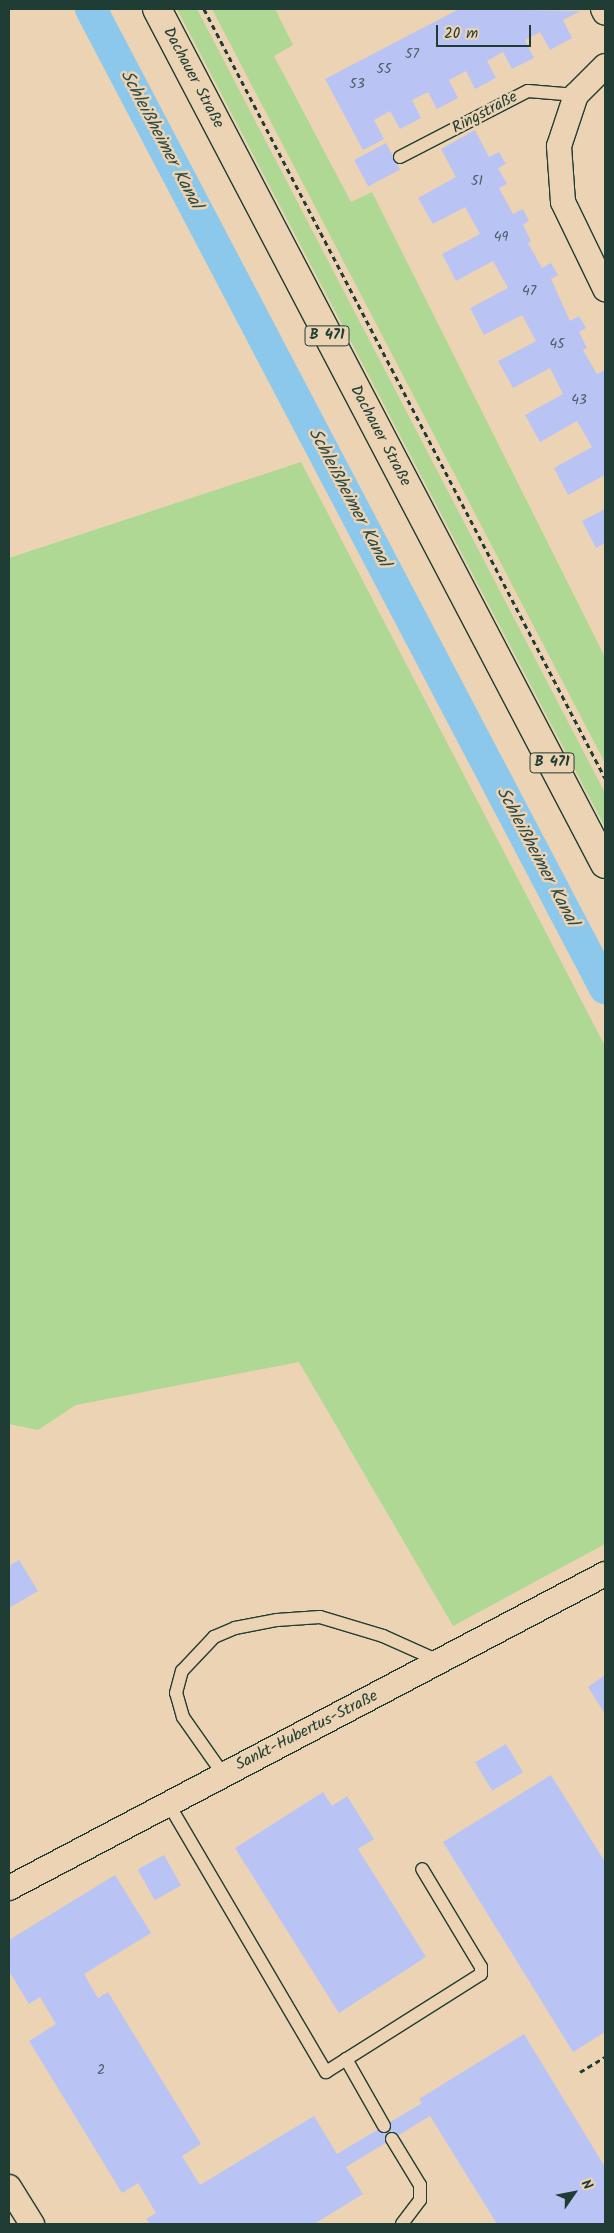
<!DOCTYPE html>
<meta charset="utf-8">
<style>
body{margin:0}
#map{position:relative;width:614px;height:2233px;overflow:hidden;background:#ecd3b4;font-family:Kalam,sans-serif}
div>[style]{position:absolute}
.green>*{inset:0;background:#afd894}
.canal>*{height:32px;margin:-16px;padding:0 16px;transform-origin:16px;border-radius:16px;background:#8bc8eb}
.building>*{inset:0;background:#b9c4f5;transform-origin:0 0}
.path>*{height:3px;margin-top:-1.5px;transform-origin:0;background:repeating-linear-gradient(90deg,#1f3d34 0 5px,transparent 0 9px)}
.roads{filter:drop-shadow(1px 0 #1f3d34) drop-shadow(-1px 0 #1f3d34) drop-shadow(0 1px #1f3d34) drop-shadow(0 -1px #1f3d34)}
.lane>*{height:12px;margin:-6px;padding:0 6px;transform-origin:6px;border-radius:6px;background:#ecd3b4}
.street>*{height:24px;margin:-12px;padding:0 12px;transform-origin:12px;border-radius:12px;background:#ecd3b4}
.primary>*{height:28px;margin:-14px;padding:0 14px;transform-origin:14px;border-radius:14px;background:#ecd3b4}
span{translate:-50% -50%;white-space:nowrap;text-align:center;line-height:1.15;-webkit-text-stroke:5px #ecd3b4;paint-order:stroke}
.number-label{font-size:14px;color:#465f64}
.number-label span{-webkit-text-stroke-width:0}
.shield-label span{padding:1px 4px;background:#ecd3b4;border:1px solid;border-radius:4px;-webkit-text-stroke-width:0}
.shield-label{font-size:15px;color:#1f3d34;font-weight:700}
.street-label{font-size:16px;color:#1f3d34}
.water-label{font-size:18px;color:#2a4b46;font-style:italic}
.frame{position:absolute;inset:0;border:10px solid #1f3d34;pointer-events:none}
.north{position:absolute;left:549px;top:2168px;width:50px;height:50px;-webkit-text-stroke:4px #ecd3b4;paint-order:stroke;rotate:57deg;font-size:14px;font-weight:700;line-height:20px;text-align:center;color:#1f3d34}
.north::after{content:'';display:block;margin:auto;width:18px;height:22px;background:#1f3d34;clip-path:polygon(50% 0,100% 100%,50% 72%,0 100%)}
.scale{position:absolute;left:436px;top:25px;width:95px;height:22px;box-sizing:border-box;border:2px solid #1f3d34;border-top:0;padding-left:6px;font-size:15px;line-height:18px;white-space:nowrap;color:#1f3d34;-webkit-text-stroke:4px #ecd3b4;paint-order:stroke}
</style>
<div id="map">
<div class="green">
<i style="clip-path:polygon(177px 9px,197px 9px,605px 793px,605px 827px)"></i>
<i style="clip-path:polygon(212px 9px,275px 9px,293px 45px,274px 56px,351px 202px,372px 192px,605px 657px,605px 763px)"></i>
<i style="clip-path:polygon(301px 462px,605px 1046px,605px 1544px,453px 1626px,299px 1362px,76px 1405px,38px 1430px,9px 1424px,9px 558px)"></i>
</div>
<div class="canal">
<i style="left:91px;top:9px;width:1106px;rotate:62.3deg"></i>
</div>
<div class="building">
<i style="clip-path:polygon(459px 9px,581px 11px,563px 20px,572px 38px,550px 50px,540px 32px,525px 40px,534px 58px,512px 69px,503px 52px,487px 61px,496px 78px,475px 89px,466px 71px,449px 80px,458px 98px,437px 109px,428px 92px,412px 100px,421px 118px,400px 129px,390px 111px,374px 120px,384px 139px,363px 150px,325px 79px)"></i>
<i style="clip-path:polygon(475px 130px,489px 157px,499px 152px,506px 164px,498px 168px,507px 184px,499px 188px,513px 214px,523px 209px,529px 221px,523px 225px,531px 241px,528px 243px,542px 268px,551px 263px,558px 275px,551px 279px,570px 321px,579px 316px,586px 328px,579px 332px,587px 348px,583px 350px,597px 374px,605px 370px,605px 475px,568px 495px,554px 468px,592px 447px,577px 421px,540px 442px,525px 415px,563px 394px,550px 368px,513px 388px,498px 361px,536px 341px,522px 315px,484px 335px,470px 308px,508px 288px,493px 261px,456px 281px,442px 254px,480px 234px,465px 207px,433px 224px,418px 198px,456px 177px,441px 149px)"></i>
<i style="left:386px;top:143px;width:30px;height:36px;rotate:62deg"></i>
<i style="clip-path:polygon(605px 509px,605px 543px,596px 548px,582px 521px)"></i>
<i style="clip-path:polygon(19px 1560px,38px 1591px,9px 1608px,9px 1566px)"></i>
<i style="clip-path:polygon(605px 1675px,605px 1714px,588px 1687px)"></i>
<i style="left:506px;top:1744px;width:33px;height:36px;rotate:59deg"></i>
<i style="clip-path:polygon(551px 1775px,605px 1862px,605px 2032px,573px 2052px,443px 1842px)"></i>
<i style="clip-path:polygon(323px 1792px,332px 1806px,347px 1796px,374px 1839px,358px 1849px,426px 1957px,339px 2013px,235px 1848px)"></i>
<i style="left:164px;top:1855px;width:35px;height:30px;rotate:61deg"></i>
<i style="clip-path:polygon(115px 1875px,151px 1933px,84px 1974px,98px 1998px,108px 1992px,201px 2144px,182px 2156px,200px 2185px,314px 2116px,337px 2154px,422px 2103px,419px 2099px,524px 2034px,605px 2167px,605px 2224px,497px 2224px,430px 2116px,346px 2167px,363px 2194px,314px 2224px,150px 2224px,146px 2219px,156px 2213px,138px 2183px,122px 2193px,29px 2041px,56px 2024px,40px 1997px,29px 2004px,9px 1971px,9px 1940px)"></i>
</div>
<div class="path">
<i style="left:204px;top:9px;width:867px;rotate:62.46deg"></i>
<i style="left:580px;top:2072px;width:29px;rotate:-31deg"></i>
</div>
<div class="roads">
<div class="lane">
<i style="left:400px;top:157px;width:144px;rotate:-27.3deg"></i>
<i style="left:528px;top:91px;width:48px;rotate:4.8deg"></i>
<i style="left:223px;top:1774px;width:70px;rotate:-125.1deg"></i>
<i style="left:183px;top:1717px;width:25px;rotate:-106deg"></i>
<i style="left:176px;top:1693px;width:23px;rotate:-75deg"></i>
<i style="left:182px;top:1671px;width:47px;rotate:-46.7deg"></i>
<i style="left:214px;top:1637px;width:23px;rotate:-23deg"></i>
<i style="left:235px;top:1628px;width:43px;rotate:-10.8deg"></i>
<i style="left:277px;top:1620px;width:43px;rotate:-4deg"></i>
<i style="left:320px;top:1617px;width:66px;rotate:16.8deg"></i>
<i style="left:383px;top:1636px;width:64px;rotate:24.1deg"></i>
<i style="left:168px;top:1803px;width:312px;rotate:59.6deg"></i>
<i style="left:326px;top:2072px;width:183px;rotate:-32.3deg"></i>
<i style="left:481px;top:1974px;width:7px;rotate:-90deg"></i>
<i style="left:481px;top:1967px;width:114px;rotate:-121deg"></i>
<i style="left:346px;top:2059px;width:77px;rotate:60.4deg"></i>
<i style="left:392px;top:2139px;width:54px;rotate:58.7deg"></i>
<i style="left:420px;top:2185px;width:15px;rotate:90deg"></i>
<i style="left:420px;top:2200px;width:30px;rotate:127deg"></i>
</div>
<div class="street">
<i style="left:603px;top:9px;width:4px;rotate:63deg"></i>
<i style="left:605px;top:66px;width:41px;rotate:135deg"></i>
<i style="left:576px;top:95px;width:54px;rotate:108.4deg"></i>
<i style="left:559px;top:146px;width:56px;rotate:85.9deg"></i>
<i style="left:563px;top:202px;width:97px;rotate:64.2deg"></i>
<i style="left:9px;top:1888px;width:674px;rotate:-27.78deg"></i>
<i style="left:9px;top:2187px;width:44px;rotate:58.1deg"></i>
</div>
<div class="primary">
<i style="left:157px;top:9px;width:965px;rotate:62.35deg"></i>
</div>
</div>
<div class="number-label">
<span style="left:412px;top:54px">57</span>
<span style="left:384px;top:69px">55</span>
<span style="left:357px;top:84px">53</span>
<span style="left:477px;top:181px">51</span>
<span style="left:501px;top:237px">49</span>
<span style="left:529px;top:291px">47</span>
<span style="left:557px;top:344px">45</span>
<span style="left:579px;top:400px">43</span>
<span style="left:101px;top:2070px">2</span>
</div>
<div class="shield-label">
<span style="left:327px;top:336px">B 471</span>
<span style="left:552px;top:763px">B 471</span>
</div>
<div class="street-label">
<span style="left:193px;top:78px;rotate:62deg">Dachauer Straße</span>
<span style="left:485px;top:113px;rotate:-28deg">Ringstraße</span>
<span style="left:380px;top:436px;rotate:62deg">Dachauer Straße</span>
<span style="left:307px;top:1731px;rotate:-27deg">Sankt-Hubertus-Straße</span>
</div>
<div class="water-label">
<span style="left:160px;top:140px;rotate:62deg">Schleißheimer Kanal</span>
<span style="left:348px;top:498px;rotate:62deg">Schleißheimer Kanal</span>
<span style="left:536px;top:857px;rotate:62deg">Schleißheimer Kanal</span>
</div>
<div class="frame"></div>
<div class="north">N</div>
<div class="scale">20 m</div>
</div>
